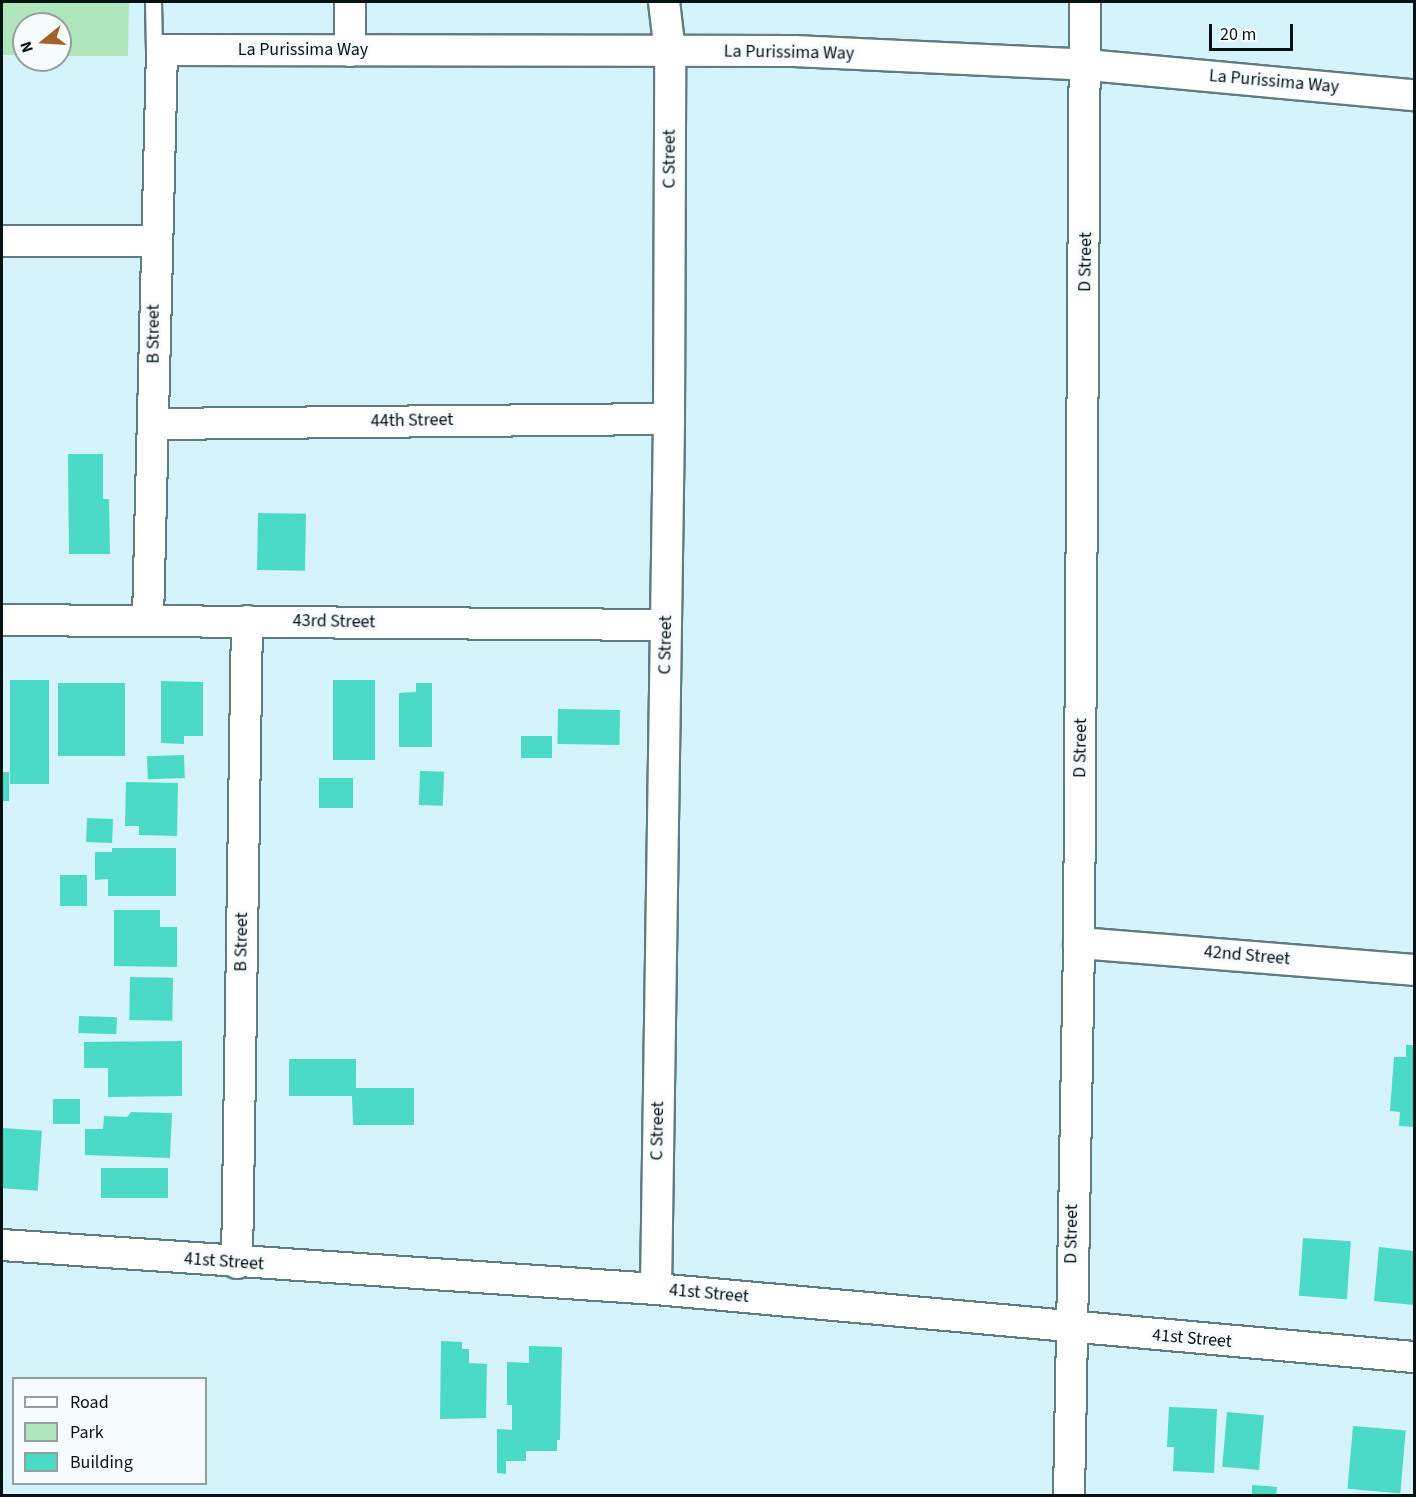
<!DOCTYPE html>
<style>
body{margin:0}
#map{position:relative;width:1416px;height:1497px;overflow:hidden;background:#d5f3fa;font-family:"Source Sans 3",sans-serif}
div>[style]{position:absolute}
.green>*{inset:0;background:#b0e6bb}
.building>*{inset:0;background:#4adac5;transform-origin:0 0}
.roads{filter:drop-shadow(2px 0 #617c81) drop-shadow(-2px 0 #617c81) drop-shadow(0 2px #617c81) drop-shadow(0 -2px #617c81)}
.service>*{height:15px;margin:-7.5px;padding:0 7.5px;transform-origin:7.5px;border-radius:7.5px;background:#fff}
.minor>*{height:30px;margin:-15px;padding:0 15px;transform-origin:15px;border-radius:15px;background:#fff}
span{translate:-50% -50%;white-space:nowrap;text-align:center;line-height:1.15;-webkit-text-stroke:6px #f6fcfd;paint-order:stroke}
.street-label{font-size:18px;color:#071214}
.frame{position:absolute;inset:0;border:3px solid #071214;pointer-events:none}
.legend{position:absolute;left:12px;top:1377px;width:195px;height:108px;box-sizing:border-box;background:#f6fcfd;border:2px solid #969ea0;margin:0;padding:8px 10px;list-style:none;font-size:18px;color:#071214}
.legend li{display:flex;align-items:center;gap:12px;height:30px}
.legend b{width:30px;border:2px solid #969ea0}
.north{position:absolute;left:12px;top:12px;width:60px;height:60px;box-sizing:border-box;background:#f6fcfd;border:2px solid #969ea0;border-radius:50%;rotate:252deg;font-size:16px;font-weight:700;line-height:24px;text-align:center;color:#071214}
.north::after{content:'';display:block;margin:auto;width:21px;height:27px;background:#a3622c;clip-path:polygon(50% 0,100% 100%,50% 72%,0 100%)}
.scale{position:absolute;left:1209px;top:24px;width:84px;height:27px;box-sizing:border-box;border:3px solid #071214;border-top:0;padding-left:8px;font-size:18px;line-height:21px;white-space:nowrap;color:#071214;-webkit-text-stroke:4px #f6fcfd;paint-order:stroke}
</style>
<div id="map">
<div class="green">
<i style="clip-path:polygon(2px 2px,129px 2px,128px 56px,60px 56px,60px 24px,24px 24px,24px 55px,2px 55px)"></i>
</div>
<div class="building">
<i style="clip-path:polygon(68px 454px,103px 454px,103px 499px,109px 499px,110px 554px,69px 554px)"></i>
<i style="left:258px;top:513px;width:48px;height:57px;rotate:1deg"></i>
<i style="left:10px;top:680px;width:39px;height:104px"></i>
<i style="left:333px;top:680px;width:42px;height:80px"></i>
<i style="clip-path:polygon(161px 681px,203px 682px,203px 736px,184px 736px,184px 744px,161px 743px)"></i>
<i style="left:58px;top:683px;width:67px;height:73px"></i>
<i style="clip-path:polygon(416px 683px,432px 683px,432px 747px,399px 747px,399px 693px,416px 692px)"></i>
<i style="left:558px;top:709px;width:62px;height:35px;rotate:1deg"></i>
<i style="left:521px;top:736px;width:31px;height:22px"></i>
<i style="left:184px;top:755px;width:23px;height:37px;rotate:88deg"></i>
<i style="left:420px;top:771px;width:24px;height:34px;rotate:2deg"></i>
<i style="left:2px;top:772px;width:7px;height:29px"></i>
<i style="left:319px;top:778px;width:34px;height:30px"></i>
<i style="clip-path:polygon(126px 782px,178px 783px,177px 836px,139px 835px,139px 826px,125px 826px)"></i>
<i style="left:87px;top:818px;width:26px;height:24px;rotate:2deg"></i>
<i style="clip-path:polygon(112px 848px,176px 848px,176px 896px,108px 896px,108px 879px,95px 880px,95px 852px,112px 852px)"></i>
<i style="left:60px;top:875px;width:27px;height:31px"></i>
<i style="clip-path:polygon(114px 910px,160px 910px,160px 927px,177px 927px,177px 967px,114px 966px)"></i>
<i style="left:130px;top:977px;width:43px;height:43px;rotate:1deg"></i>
<i style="left:79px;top:1016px;width:38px;height:17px;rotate:2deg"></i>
<i style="clip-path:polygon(182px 1041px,182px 1096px,108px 1097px,108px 1068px,84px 1068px,84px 1042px)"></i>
<i style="clip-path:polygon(1406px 1045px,1414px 1045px,1414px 1127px,1399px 1126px,1400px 1112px,1390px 1111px,1394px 1057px,1406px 1057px)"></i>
<i style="clip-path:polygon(289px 1059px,356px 1059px,356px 1088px,414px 1088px,414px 1125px,353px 1125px,352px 1096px,289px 1096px)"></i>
<i style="left:80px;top:1099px;width:25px;height:27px;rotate:90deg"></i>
<i style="clip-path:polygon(131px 1112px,172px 1113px,170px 1158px,85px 1155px,85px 1129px,103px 1129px,104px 1116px,127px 1117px)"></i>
<i style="left:2px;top:1128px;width:40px;height:60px;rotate:4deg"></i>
<i style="left:101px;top:1168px;width:67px;height:30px"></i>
<i style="left:1303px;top:1238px;width:48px;height:58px;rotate:4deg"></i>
<i style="clip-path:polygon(1379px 1247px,1414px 1251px,1414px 1305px,1374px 1301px)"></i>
<i style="clip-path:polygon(441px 1341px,462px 1342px,462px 1349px,469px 1349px,469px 1363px,487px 1364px,486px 1418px,440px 1419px)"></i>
<i style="clip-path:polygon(529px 1346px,562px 1347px,560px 1440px,557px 1440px,557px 1451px,526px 1451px,526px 1461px,506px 1461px,506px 1474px,497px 1473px,497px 1429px,512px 1430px,512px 1405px,507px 1405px,507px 1362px,529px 1363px)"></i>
<i style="clip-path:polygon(1169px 1407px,1217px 1409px,1214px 1473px,1173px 1471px,1174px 1447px,1167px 1447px)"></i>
<i style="left:1227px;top:1412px;width:37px;height:55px;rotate:5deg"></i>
<i style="left:1353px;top:1426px;width:53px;height:63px;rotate:5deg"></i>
<i style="clip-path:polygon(1252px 1485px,1277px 1487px,1276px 1496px,1252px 1496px)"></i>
</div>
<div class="roads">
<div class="service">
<i style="left:153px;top:2px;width:49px;rotate:88.8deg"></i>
<i style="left:154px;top:51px;width:8px;rotate:-7deg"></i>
</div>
<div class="minor">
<i style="left:350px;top:2px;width:49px;rotate:90deg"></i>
<i style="left:2px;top:241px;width:152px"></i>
<i style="left:154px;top:424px;width:515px;rotate:-0.56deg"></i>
<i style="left:148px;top:619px;width:569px;rotate:-88.59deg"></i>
<i style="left:162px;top:50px;width:632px;rotate:0.09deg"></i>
<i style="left:794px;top:51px;width:294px;rotate:2.7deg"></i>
<i style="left:1088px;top:65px;width:327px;rotate:5.3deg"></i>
<i style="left:2px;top:620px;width:664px;rotate:0.43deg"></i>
<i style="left:1079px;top:943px;width:336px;rotate:4.6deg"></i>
<i style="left:2px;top:1245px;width:655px;rotate:3.85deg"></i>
<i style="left:656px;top:1289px;width:761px;rotate:5.13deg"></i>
<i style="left:237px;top:1263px;width:642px;rotate:-89.11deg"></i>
<i style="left:656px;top:1289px;width:870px;rotate:-89.14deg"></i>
<i style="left:669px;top:419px;width:367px;rotate:-89.8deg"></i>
<i style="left:670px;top:52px;width:50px;rotate:-96.8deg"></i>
<i style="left:1069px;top:1496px;width:553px;rotate:-88.96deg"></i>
<i style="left:1079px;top:943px;width:941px;rotate:-89.63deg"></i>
</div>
</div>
<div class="street-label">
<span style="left:303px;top:50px">La Purissima Way</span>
<span style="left:789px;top:53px;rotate:1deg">La Purissima Way</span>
<span style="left:1274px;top:82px;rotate:5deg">La Purissima Way</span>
<span style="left:670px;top:159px;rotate:-90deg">C Street</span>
<span style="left:1086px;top:262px;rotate:-89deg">D Street</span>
<span style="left:154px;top:334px;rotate:-90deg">B Street</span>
<span style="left:412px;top:421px;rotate:-1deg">44th Street</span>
<span style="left:334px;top:622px;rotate:1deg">43rd Street</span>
<span style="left:666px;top:645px;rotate:-89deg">C Street</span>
<span style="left:1081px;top:748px;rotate:-89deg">D Street</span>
<span style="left:242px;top:942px;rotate:-89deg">B Street</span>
<span style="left:1247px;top:956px;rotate:5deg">42nd Street</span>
<span style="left:658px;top:1131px;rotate:-89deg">C Street</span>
<span style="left:1072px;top:1234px;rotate:-89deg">D Street</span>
<span style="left:224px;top:1262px;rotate:4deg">41st Street</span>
<span style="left:709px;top:1294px;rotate:5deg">41st Street</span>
<span style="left:1192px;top:1339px;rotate:5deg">41st Street</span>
</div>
<div class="frame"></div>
<ul class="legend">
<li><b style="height:8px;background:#fff"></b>Road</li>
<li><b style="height:16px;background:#b0e6bb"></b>Park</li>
<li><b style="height:16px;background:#4adac5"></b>Building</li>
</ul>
<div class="north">N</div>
<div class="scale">20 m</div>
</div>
